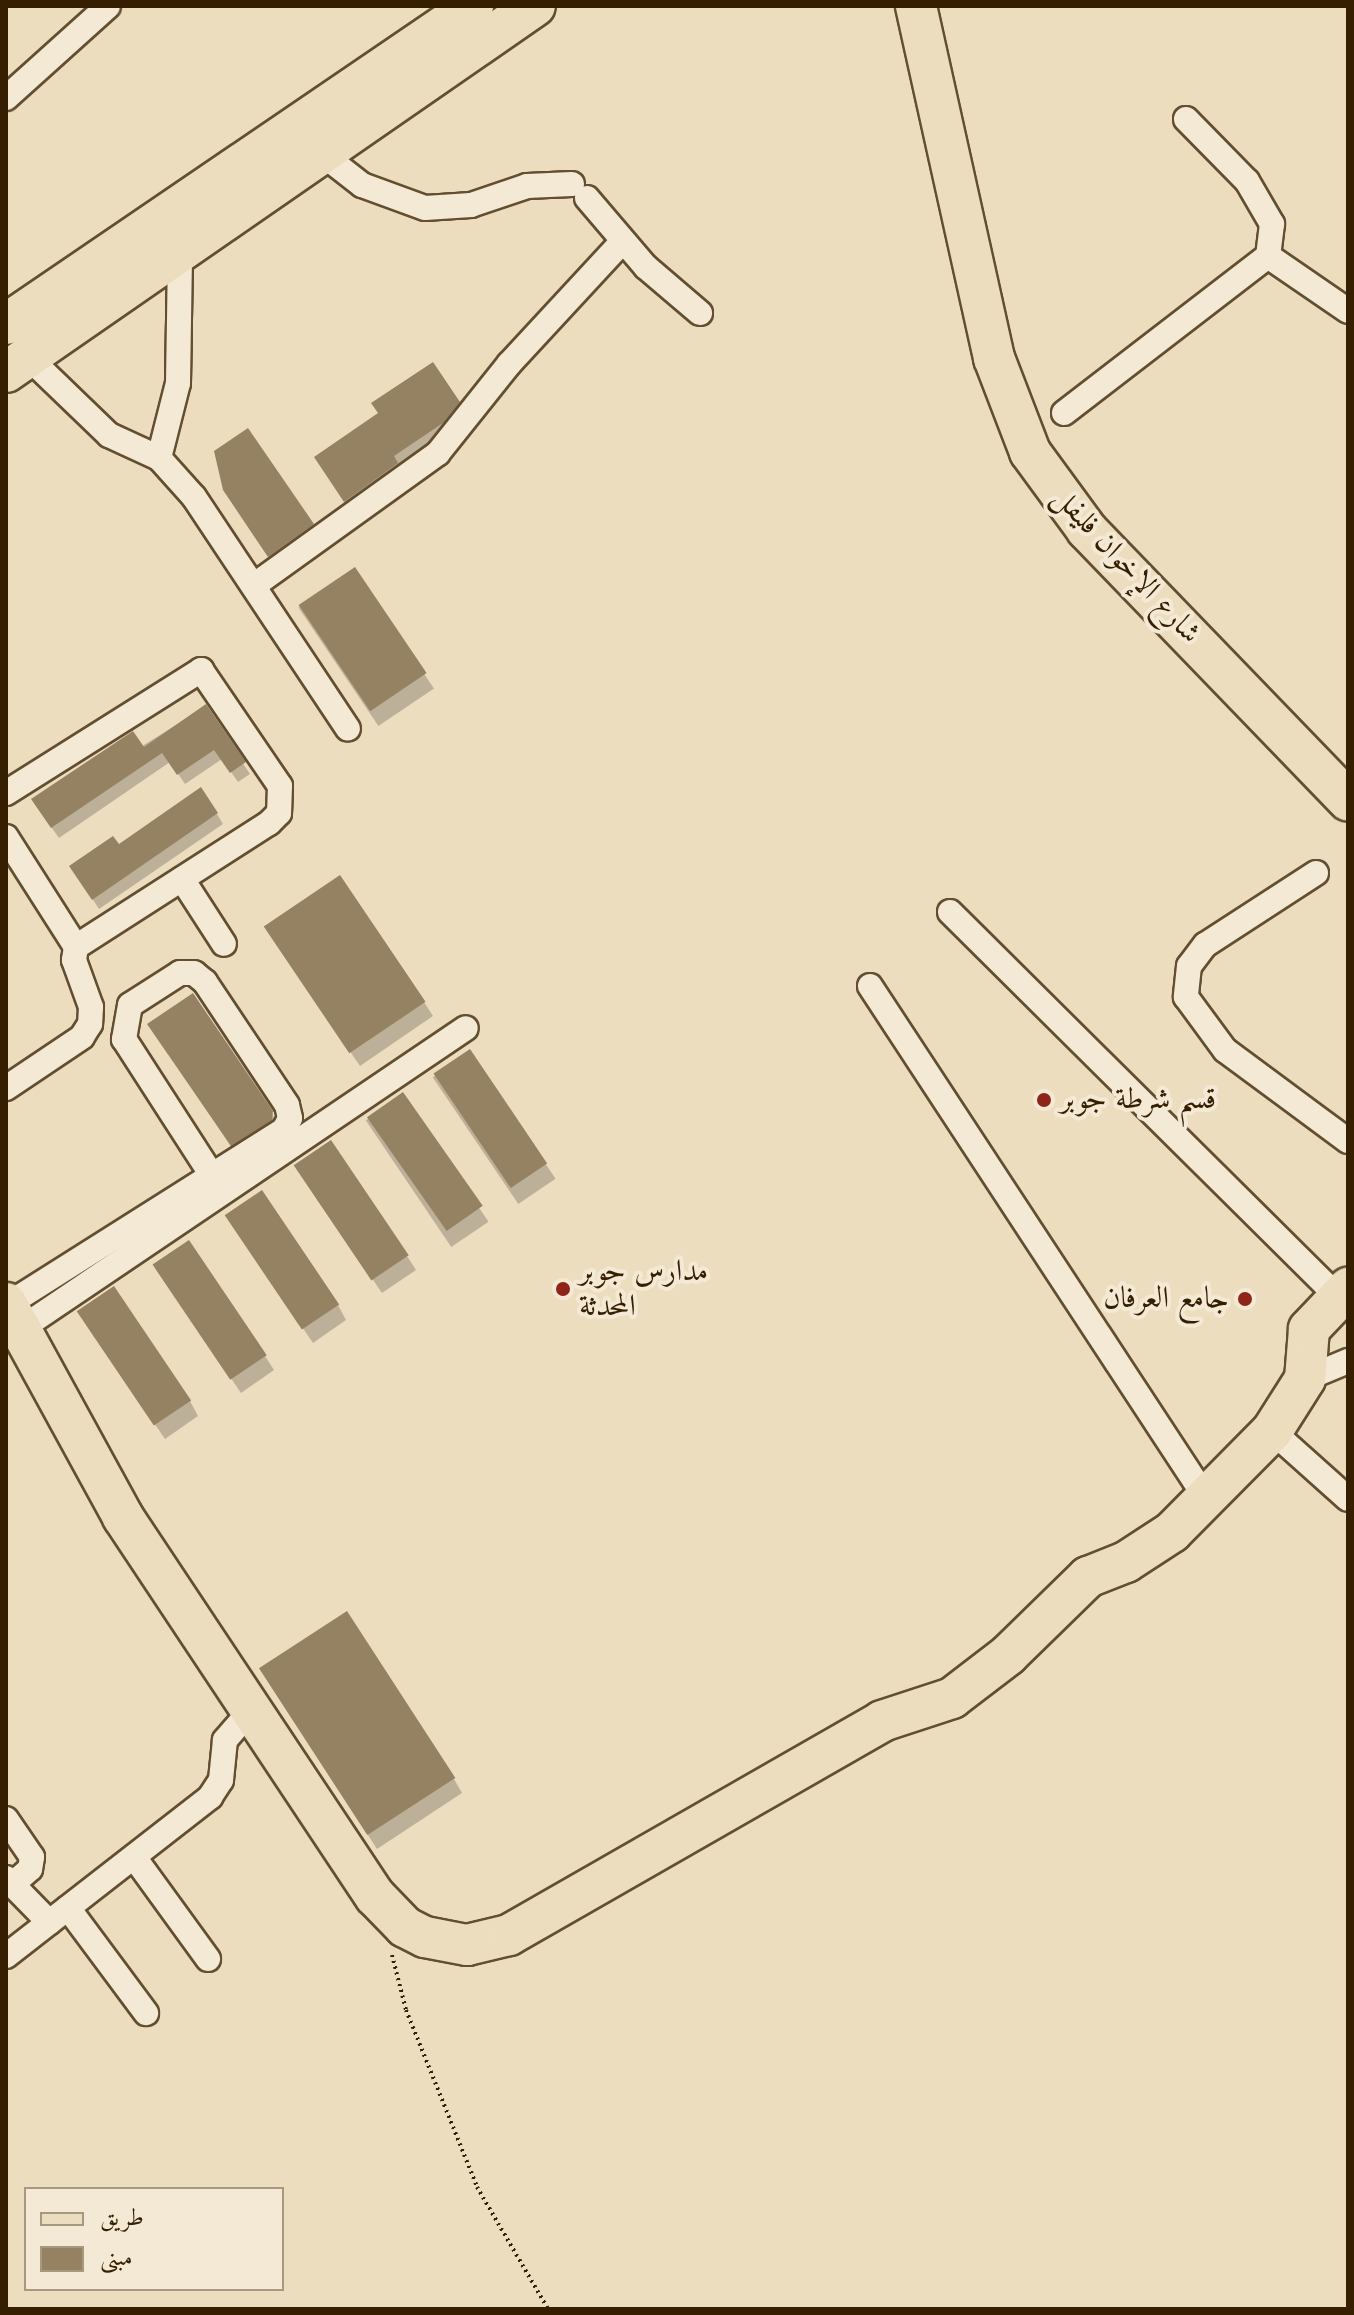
<!DOCTYPE html>
<meta charset="utf-8">
<style>
body{margin:0}
#map{position:relative;width:1354px;height:2315px;overflow:hidden;background:#edddbf;font-family:"Old Standard TT",Amiri,serif}
div>[style]{position:absolute}
.shadow>*{inset:0;background:#0003;transform-origin:0 0}
.building>*{inset:0;background:#958263;transform-origin:0 0}
.path>*{height:4px;margin-top:-2px;transform-origin:0;background:repeating-linear-gradient(90deg,#351f00 0 2px,transparent 0 6px)}
.roads{filter:drop-shadow(2px 0 #634e30) drop-shadow(-2px 0 #634e30) drop-shadow(0 2px #634e30) drop-shadow(0 -2px #634e30)}
.minor>*{height:24px;margin:-12px;padding:0 12px;transform-origin:12px;border-radius:12px;background:#f3e9d5}
.primary>*{height:40px;margin:-20px;padding:0 20px;transform-origin:20px;border-radius:20px;background:#edddbf}
.dots>*{width:22px;height:22px;translate:-50% -50%;box-sizing:border-box;border:4px solid #f3e9d5;border-radius:50%}
span{translate:-50% -50%;white-space:nowrap;text-align:center;line-height:1.15;-webkit-text-stroke:8px #f3e9d5;paint-order:stroke}
.street-label{font-size:30px;color:#351f00}
.poi-label{font-size:30px;color:#351f00}
.left{translate:0 -50%;text-align:left}
.right{translate:-100% -50%;text-align:right}
.frame{position:absolute;inset:0;border:8px solid #351f00;pointer-events:none}
.legend{position:absolute;left:24px;top:2187px;width:260px;height:104px;box-sizing:border-box;background:#f3e9d5;border:2px solid #a79880;margin:0;padding:10px 14px;list-style:none;font-size:24px;color:#351f00}
.legend li{display:flex;align-items:center;gap:16px;height:40px}
.legend b{width:40px;border:2px solid #a79880}
</style>
<div id="map">
<div class="shadow">
<i style="clip-path:polygon(458px 403px,464px 414px,449px 434px,352px 512px,323px 468px)"></i>
<i style="clip-path:polygon(232px 501px,312px 525px,318px 536px,276px 566px)"></i>
<i style="left:354px;top:570px;width:143px;height:67px;rotate:56deg"></i>
<i style="clip-path:polygon(205px 707px,250px 774px,238px 782px,222px 759px,185px 784px,170px 762px,59px 838px,39px 810px)"></i>
<i style="clip-path:polygon(217px 814px,223px 824px,99px 909px,78px 877px,118px 847px)"></i>
<i style="clip-path:polygon(275px 942px,424px 1002px,433px 1016px,360px 1066px)"></i>
<i style="clip-path:polygon(159px 1039px,271px 1112px,280px 1128px,240px 1160px)"></i>
<i style="left:470px;top:1052px;width:153px;height:45px;rotate:56deg"></i>
<i style="left:403px;top:1095px;width:153px;height:45px;rotate:56deg"></i>
<i style="clip-path:polygon(305px 1180px,407px 1256px,416px 1270px,382px 1293px)"></i>
<i style="clip-path:polygon(236px 1230px,338px 1305px,346px 1320px,313px 1343px)"></i>
<i style="clip-path:polygon(164px 1280px,265px 1356px,274px 1370px,241px 1393px)"></i>
<i style="clip-path:polygon(88px 1326px,190px 1401px,198px 1416px,165px 1439px)"></i>
<i style="clip-path:polygon(270px 1684px,454px 1779px,462px 1793px,377px 1849px)"></i>
</div>
<div class="building">
<i style="clip-path:polygon(433px 362px,460px 402px,443px 423px,394px 456px,398px 463px,344px 502px,314px 457px,378px 413px,371px 403px)"></i>
<i style="clip-path:polygon(248px 428px,314px 524px,268px 557px,223px 490px,214px 451px)"></i>
<i style="left:355px;top:567px;width:128px;height:68px;rotate:56deg"></i>
<i style="clip-path:polygon(206px 704px,246px 762px,230px 773px,214px 750px,177px 775px,162px 753px,51px 828px,31px 799px,133px 731px,144px 747px)"></i>
<i style="clip-path:polygon(201px 787px,218px 813px,92px 900px,69px 866px,113px 836px,119px 844px)"></i>
<i style="left:340px;top:875px;width:153px;height:92px;rotate:56deg"></i>
<i style="clip-path:polygon(193px 993px,273px 1111px,272px 1120px,231px 1146px,147px 1024px)"></i>
<i style="left:470px;top:1049px;width:138px;height:44px;rotate:56deg"></i>
<i style="left:403px;top:1092px;width:139px;height:44px;rotate:55deg"></i>
<i style="left:331px;top:1140px;width:139px;height:45px;rotate:56deg"></i>
<i style="left:262px;top:1190px;width:138px;height:45px;rotate:56deg"></i>
<i style="left:189px;top:1240px;width:139px;height:44px;rotate:56deg"></i>
<i style="left:114px;top:1286px;width:138px;height:45px;rotate:56deg"></i>
<i style="left:347px;top:1611px;width:199px;height:105px;rotate:57deg"></i>
</div>
<div class="path">
<i style="left:392px;top:1955px;width:57px;rotate:75.7deg"></i>
<i style="left:406px;top:2010px;width:191px;rotate:68.1deg"></i>
<i style="left:477px;top:2187px;width:141px;rotate:59.8deg"></i>
</div>
<div class="roads">
<div class="minor">
<i style="left:6px;top:98px;width:137px;rotate:-42deg"></i>
<i style="left:1186px;top:119px;width:87px;rotate:45.5deg"></i>
<i style="left:1247px;top:181px;width:50px;rotate:59.8deg"></i>
<i style="left:1272px;top:224px;width:32px;rotate:97deg"></i>
<i style="left:321px;top:153px;width:52px;rotate:38deg"></i>
<i style="left:362px;top:185px;width:67px;rotate:20.1deg"></i>
<i style="left:425px;top:208px;width:46px;rotate:-3.7deg"></i>
<i style="left:471px;top:205px;width:59px;rotate:-18.7deg"></i>
<i style="left:527px;top:186px;width:45px;rotate:-2.5deg"></i>
<i style="left:587px;top:198px;width:91px;rotate:49.5deg"></i>
<i style="left:646px;top:267px;width:71px;rotate:40.4deg"></i>
<i style="left:27px;top:356px;width:114px;rotate:43.9deg"></i>
<i style="left:109px;top:435px;width:55px;rotate:24.7deg"></i>
<i style="left:159px;top:458px;width:52px;rotate:48.1deg"></i>
<i style="left:194px;top:497px;width:278px;rotate:56.4deg"></i>
<i style="left:1064px;top:413px;width:257px;rotate:-37.6deg"></i>
<i style="left:1268px;top:256px;width:97px;rotate:34.5deg"></i>
<i style="left:159px;top:458px;width:77px;rotate:-75.8deg"></i>
<i style="left:178px;top:383px;width:134px;rotate:-89.1deg"></i>
<i style="left:256px;top:584px;width:224px;rotate:-35.7deg"></i>
<i style="left:438px;top:453px;width:114px;rotate:-51.4deg"></i>
<i style="left:509px;top:364px;width:166px;rotate:-47.2deg"></i>
<i style="left:6px;top:793px;width:231px;rotate:-32.2deg"></i>
<i style="left:201px;top:670px;width:140px;rotate:55.7deg"></i>
<i style="left:280px;top:786px;width:27px;rotate:92deg"></i>
<i style="left:279px;top:813px;width:14px;rotate:135deg"></i>
<i style="left:269px;top:823px;width:229px;rotate:147.3deg"></i>
<i style="left:6px;top:837px;width:130px;rotate:57.5deg"></i>
<i style="left:76px;top:947px;width:13px;rotate:99deg"></i>
<i style="left:74px;top:960px;width:50px;rotate:70.1deg"></i>
<i style="left:91px;top:1007px;width:17px;rotate:93deg"></i>
<i style="left:90px;top:1024px;width:15px;rotate:122deg"></i>
<i style="left:82px;top:1037px;width:92px;rotate:146.1deg"></i>
<i style="left:1316px;top:873px;width:132px;rotate:147deg"></i>
<i style="left:1205px;top:945px;width:26px;rotate:127deg"></i>
<i style="left:1189px;top:966px;width:31px;rotate:96deg"></i>
<i style="left:1186px;top:997px;width:66px;rotate:53.7deg"></i>
<i style="left:1225px;top:1050px;width:153px;rotate:36.5deg"></i>
<i style="left:182px;top:879px;width:77px;rotate:57.1deg"></i>
<i style="left:950px;top:912px;width:547px;rotate:44.78deg"></i>
<i style="left:870px;top:986px;width:612px;rotate:56.73deg"></i>
<i style="left:7px;top:1305px;width:328px;rotate:-32.3deg"></i>
<i style="left:284px;top:1130px;width:13px;rotate:-63deg"></i>
<i style="left:290px;top:1118px;width:13px;rotate:-103deg"></i>
<i style="left:287px;top:1105px;width:148px;rotate:-123.7deg"></i>
<i style="left:205px;top:982px;width:14px;rotate:-141deg"></i>
<i style="left:194px;top:973px;width:14px;rotate:180deg"></i>
<i style="left:180px;top:973px;width:59px;rotate:147.4deg"></i>
<i style="left:130px;top:1005px;width:35px;rotate:100deg"></i>
<i style="left:124px;top:1039px;width:161px;rotate:57.2deg"></i>
<i style="left:19px;top:1330px;width:539px;rotate:-34.04deg"></i>
<i style="left:1305px;top:1379px;width:47px;rotate:-22.7deg"></i>
<i style="left:1272px;top:1431px;width:102px;rotate:41.8deg"></i>
<i style="left:6px;top:1819px;width:46px;rotate:55.6deg"></i>
<i style="left:32px;top:1857px;width:12px;rotate:99deg"></i>
<i style="left:30px;top:1869px;width:21px;rotate:139deg"></i>
<i style="left:134px;top:1857px;width:126px;rotate:54deg"></i>
<i style="left:6px;top:1878px;width:62px;rotate:45.7deg"></i>
<i style="left:68px;top:1908px;width:131px;rotate:53.4deg"></i>
<i style="left:6px;top:1956px;width:259px;rotate:-37.9deg"></i>
<i style="left:210px;top:1797px;width:20px;rotate:-57deg"></i>
<i style="left:221px;top:1780px;width:40px;rotate:-84.3deg"></i>
<i style="left:225px;top:1740px;width:40px;rotate:-49deg"></i>
</div>
<div class="primary">
<i style="left:916px;top:6px;width:361px;rotate:77.5deg"></i>
<i style="left:994px;top:358px;width:101px;rotate:69deg"></i>
<i style="left:1030px;top:452px;width:97px;rotate:53.8deg"></i>
<i style="left:1087px;top:530px;width:376px;rotate:46deg"></i>
<i style="left:6px;top:324px;width:565px;rotate:-34.25deg"></i>
<i style="left:6px;top:372px;width:643px;rotate:-34.68deg"></i>
<i style="left:6px;top:1303px;width:244px;rotate:61.3deg"></i>
<i style="left:123px;top:1517px;width:455px;rotate:56.4deg"></i>
<i style="left:375px;top:1896px;width:43px;rotate:45.9deg"></i>
<i style="left:405px;top:1927px;width:22px;rotate:27deg"></i>
<i style="left:425px;top:1937px;width:43px;rotate:10.8deg"></i>
<i style="left:467px;top:1945px;width:43px;rotate:-13.4deg"></i>
<i style="left:509px;top:1935px;width:430px;rotate:-29.8deg"></i>
<i style="left:882px;top:1721px;width:74px;rotate:-18.2deg"></i>
<i style="left:952px;top:1698px;width:71px;rotate:-37.5deg"></i>
<i style="left:1008px;top:1655px;width:112px;rotate:-44.3deg"></i>
<i style="left:1088px;top:1577px;width:41px;rotate:-21.5deg"></i>
<i style="left:1126px;top:1562px;width:55px;rotate:-33.1deg"></i>
<i style="left:1172px;top:1532px;width:142px;rotate:-45.3deg"></i>
<i style="left:1272px;top:1431px;width:62px;rotate:-57.6deg"></i>
<i style="left:1305px;top:1379px;width:50px;rotate:-85.4deg"></i>
<i style="left:1309px;top:1329px;width:57px;rotate:-46.4deg"></i>
</div>
</div>
<div class="dots">
<i style="left:1044px;top:1100px;background:#8f2418"></i>
<i style="left:563px;top:1289px;background:#8f2418"></i>
<i style="left:1245px;top:1299px;background:#8f2418"></i>
</div>
<div class="street-label">
<span style="left:1126px;top:566px;rotate:47deg">شارع الإخوان فليفل</span>
</div>
<div class="poi-label">
<span class="left" style="left:1060px;top:1100px">قسم شرطة جوبر</span>
<span class="left" style="left:579px;top:1289px">مدارس جوبر<br>المحدثة</span>
<span class="right" style="left:1229px;top:1299px">جامع العرفان</span>
</div>
<div class="frame"></div>
<ul class="legend">
<li><b style="height:10px;background:#edddbf"></b>طريق</li>
<li><b style="height:22px;background:#958263"></b>مبنى</li>
</ul>
</div>
